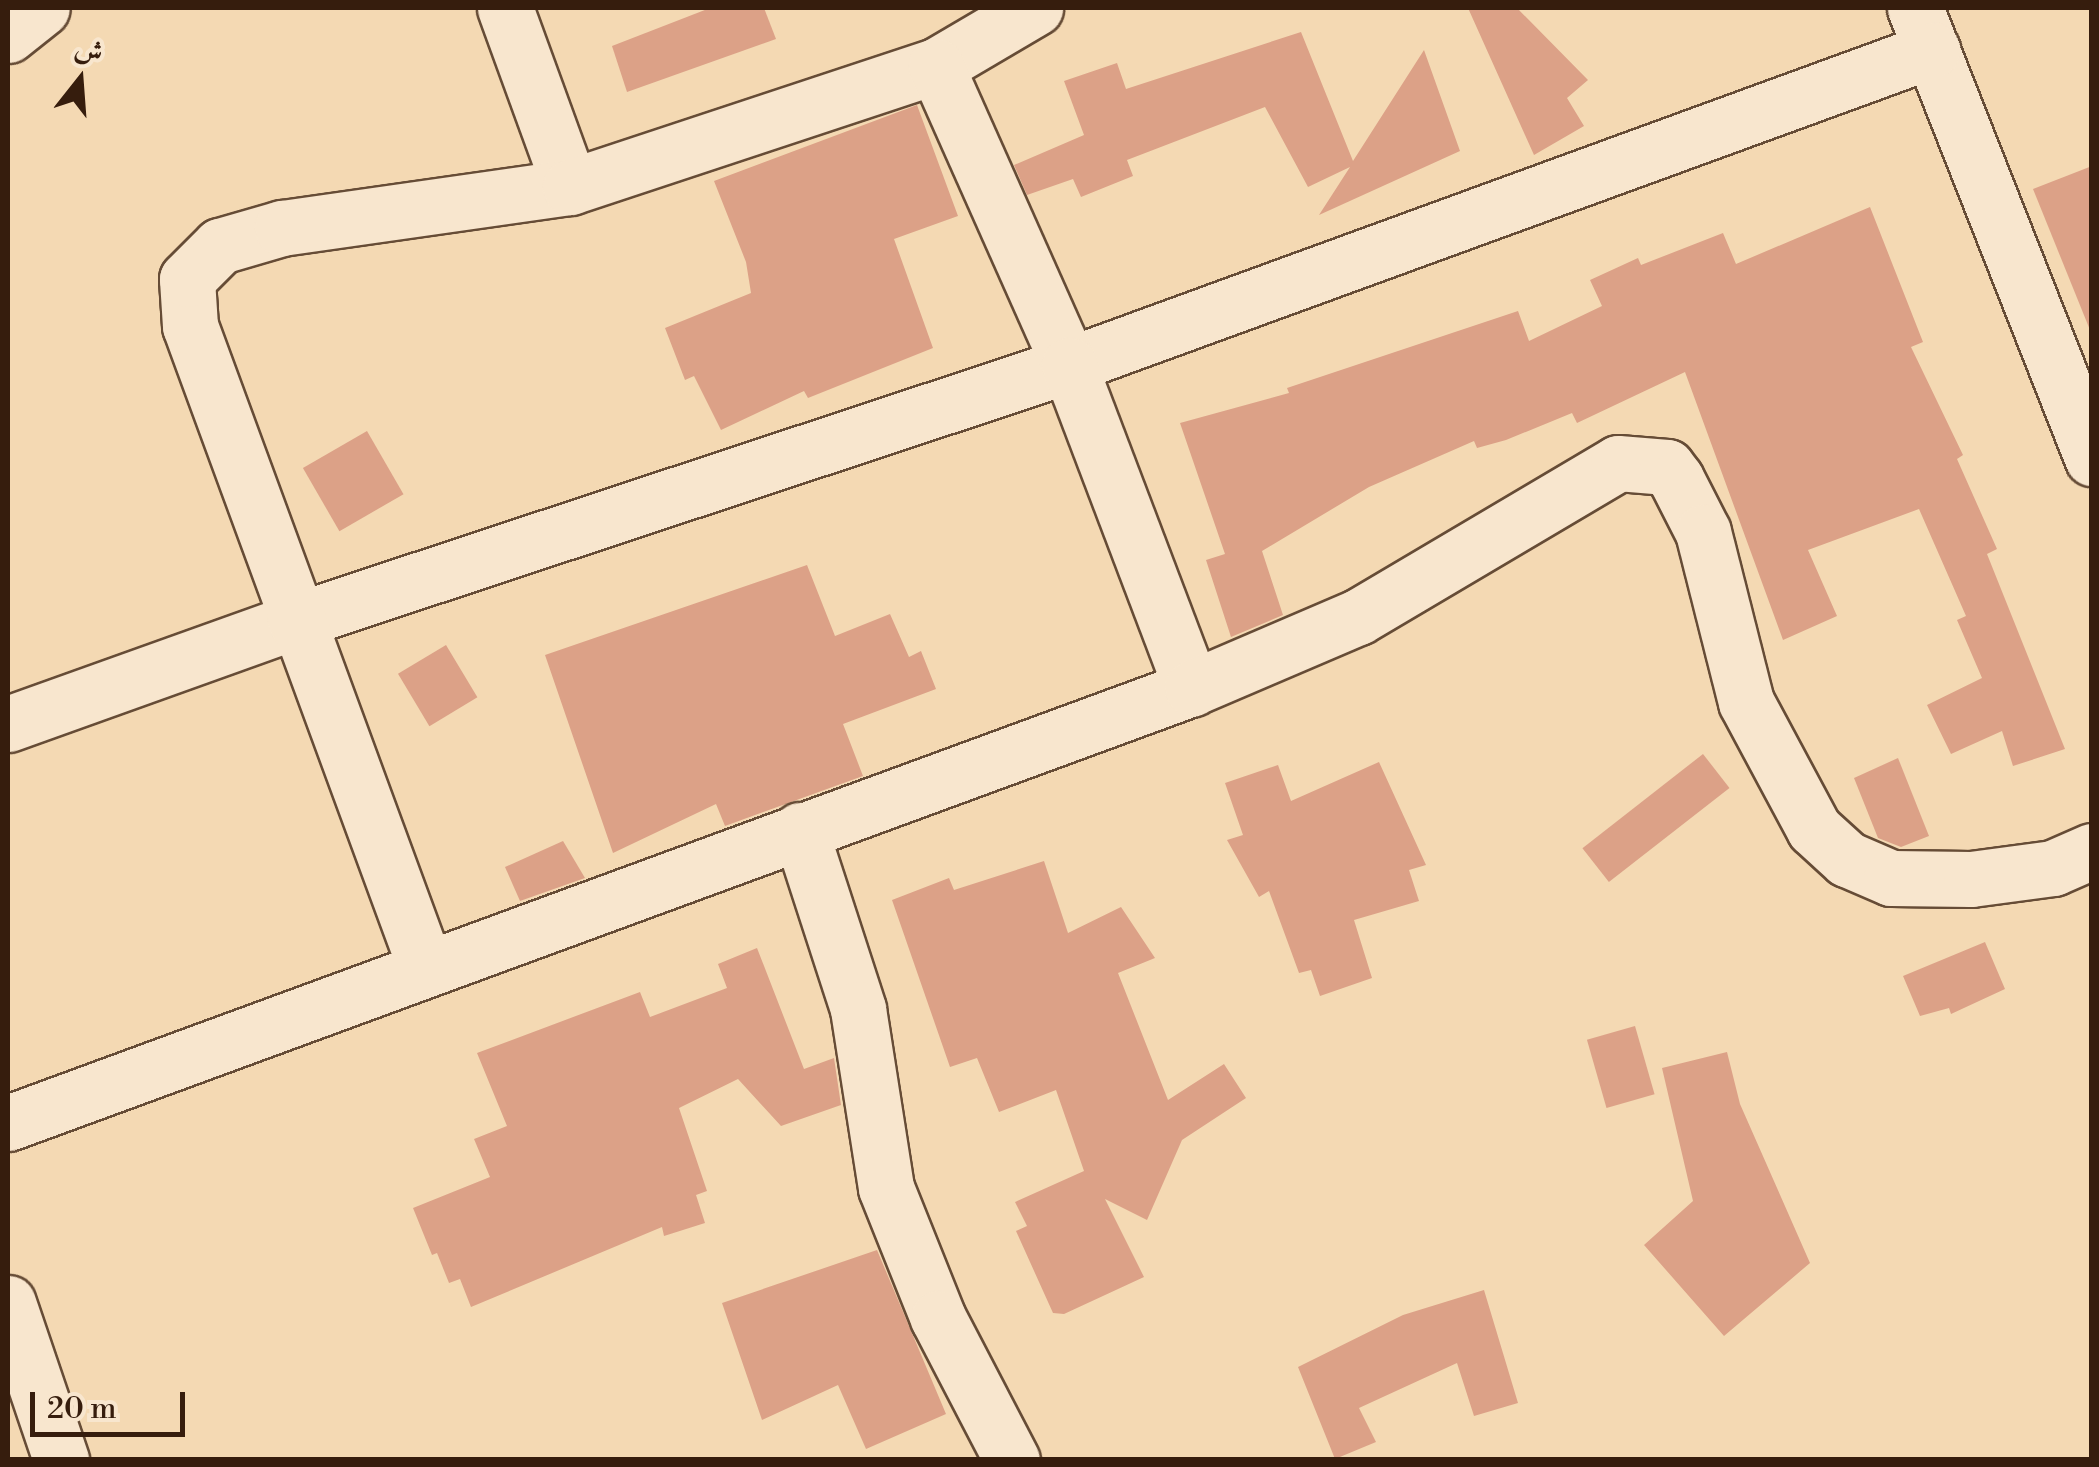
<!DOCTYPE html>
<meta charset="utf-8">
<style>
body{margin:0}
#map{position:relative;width:2099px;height:1467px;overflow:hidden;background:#f4d9b3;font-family:"Libre Bodoni",Amiri,serif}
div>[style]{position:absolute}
.building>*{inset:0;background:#dca187;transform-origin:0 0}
.roads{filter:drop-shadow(2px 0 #664c36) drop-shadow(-2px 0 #664c36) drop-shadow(0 2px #664c36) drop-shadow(0 -2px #664c36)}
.street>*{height:55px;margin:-27.5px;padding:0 27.5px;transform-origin:27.5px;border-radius:27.5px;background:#f8e6ce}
span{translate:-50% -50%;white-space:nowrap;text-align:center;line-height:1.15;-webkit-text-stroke:9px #f8e6ce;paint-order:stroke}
.frame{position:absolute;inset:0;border:10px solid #361d0d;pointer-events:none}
.north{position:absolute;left:30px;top:30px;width:100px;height:100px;-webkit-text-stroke:8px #f8e6ce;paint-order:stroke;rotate:17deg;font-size:28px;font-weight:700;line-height:40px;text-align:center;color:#361d0d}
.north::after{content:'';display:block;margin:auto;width:35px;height:45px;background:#361d0d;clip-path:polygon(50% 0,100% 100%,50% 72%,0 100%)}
.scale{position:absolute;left:30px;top:1392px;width:155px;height:45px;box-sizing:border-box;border:5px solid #361d0d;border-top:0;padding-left:12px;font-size:30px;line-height:35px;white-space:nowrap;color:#361d0d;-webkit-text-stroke:8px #f8e6ce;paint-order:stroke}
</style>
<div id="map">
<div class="building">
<i style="clip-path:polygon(710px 8px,764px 8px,776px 39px,627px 92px,612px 46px)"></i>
<i style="clip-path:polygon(1468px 8px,1517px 8px,1588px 80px,1567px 98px,1584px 126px,1534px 155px)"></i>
<i style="clip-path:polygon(1301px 32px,1353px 161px,1424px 50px,1460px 151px,1319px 215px,1350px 167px,1308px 187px,1265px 107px,1127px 160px,1133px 176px,1081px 197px,1073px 179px,1027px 195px,1014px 165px,1084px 135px,1064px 81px,1117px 63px,1126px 89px)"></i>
<i style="clip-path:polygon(917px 105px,958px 216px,894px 239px,933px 348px,808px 398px,804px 391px,721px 430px,694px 376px,685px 380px,665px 328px,751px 293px,746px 262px,714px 181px)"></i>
<i style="clip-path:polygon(2092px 166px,2092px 330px,2090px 330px,2033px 189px)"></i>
<i style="clip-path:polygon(1870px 207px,1923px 342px,1911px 347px,1963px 455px,1957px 459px,1997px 549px,1987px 554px,2065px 749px,2013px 766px,2002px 731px,1951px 754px,1927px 705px,1982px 678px,1957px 620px,1966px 616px,1919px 509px,1808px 550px,1837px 616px,1783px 640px,1685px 372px,1577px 423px,1572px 413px,1506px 440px,1477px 448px,1474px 441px,1369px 487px,1262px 551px,1283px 615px,1231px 637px,1206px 560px,1225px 554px,1180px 423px,1289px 393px,1287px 388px,1518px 311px,1529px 341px,1602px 306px,1590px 280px,1638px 258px,1641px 265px,1723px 233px,1736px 264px)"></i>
<i style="left:367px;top:431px;width:73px;height:74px;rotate:60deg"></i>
<i style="clip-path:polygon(807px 565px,835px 636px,890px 614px,909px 657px,921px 651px,936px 689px,843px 724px,863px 776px,725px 826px,716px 804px,613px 853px,545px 655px)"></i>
<i style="left:446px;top:645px;width:61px;height:56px;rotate:59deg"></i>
<i style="left:1703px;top:754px;width:43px;height:153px;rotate:52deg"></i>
<i style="clip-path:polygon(1898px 758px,1929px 836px,1901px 847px,1878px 838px,1854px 778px)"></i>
<i style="clip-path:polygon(1379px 762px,1426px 865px,1409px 870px,1419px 901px,1354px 920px,1372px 978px,1320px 996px,1311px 970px,1299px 973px,1269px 891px,1259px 897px,1227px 840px,1243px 835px,1225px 783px,1278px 765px,1291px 801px)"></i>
<i style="clip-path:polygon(563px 841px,585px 878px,520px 901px,505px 867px)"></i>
<i style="clip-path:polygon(1044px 861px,1068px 933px,1121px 907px,1155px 958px,1118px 973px,1168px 1100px,1224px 1064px,1246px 1098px,1182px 1140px,1147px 1220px,1105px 1199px,1144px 1277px,1064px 1314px,1053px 1313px,1016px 1231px,1027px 1226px,1015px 1202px,1084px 1171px,1056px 1090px,999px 1112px,977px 1058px,950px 1067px,892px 900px,949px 878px,954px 890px)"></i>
<i style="clip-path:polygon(1985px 942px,2005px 989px,1951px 1014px,1949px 1008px,1920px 1016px,1903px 976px)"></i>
<i style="clip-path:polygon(757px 948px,804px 1069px,834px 1058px,841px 1105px,781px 1126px,738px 1079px,679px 1108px,707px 1191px,696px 1195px,705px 1223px,664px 1236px,662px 1227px,471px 1307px,460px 1279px,449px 1283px,437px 1253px,432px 1255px,413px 1208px,490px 1177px,474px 1139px,507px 1126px,477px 1053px,640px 992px,650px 1017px,727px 988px,718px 964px)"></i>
<i style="left:1635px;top:1026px;width:71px;height:50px;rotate:74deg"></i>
<i style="clip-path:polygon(1727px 1052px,1740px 1104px,1810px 1263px,1724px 1336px,1644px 1245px,1693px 1201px,1662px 1068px)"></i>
<i style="clip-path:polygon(877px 1250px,946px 1414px,866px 1449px,838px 1385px,762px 1420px,722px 1303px)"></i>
<i style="clip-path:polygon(1484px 1290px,1518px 1403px,1474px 1416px,1457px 1363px,1359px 1408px,1376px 1442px,1335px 1459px,1298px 1367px,1403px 1315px)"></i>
</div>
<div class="roads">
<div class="street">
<i style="left:505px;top:8px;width:190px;rotate:70deg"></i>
<i style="left:1915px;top:8px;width:484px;rotate:68.5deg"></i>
<i style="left:8px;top:35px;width:43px;rotate:-38.5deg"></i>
<i style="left:936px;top:66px;width:115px;rotate:-30.4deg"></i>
<i style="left:8px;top:724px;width:305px;rotate:-19.7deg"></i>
<i style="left:295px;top:621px;width:815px;rotate:-18.3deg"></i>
<i style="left:1069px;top:365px;width:919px;rotate:-20.05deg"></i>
<i style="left:800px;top:830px;width:188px;rotate:72deg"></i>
<i style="left:858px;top:1009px;width:181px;rotate:81.1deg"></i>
<i style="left:886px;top:1188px;width:140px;rotate:68.2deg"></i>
<i style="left:938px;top:1318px;width:160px;rotate:62.5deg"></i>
<i style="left:425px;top:966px;width:682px;rotate:-110.16deg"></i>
<i style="left:190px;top:326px;width:47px;rotate:-93.7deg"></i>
<i style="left:187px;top:279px;width:47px;rotate:-45deg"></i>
<i style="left:220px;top:246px;width:65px;rotate:-16.2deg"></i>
<i style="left:282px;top:228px;width:291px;rotate:-8.1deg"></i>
<i style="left:570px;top:187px;width:385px;rotate:-18.3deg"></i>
<i style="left:936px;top:66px;width:327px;rotate:66deg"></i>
<i style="left:1069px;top:365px;width:346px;rotate:69.2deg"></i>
<i style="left:8px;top:1123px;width:1261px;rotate:-20.17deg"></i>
<i style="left:1192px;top:688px;width:181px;rotate:-23.2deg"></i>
<i style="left:1358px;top:617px;width:302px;rotate:-30.6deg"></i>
<i style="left:1618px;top:463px;width:49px;rotate:4.7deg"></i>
<i style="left:1667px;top:467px;width:15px;rotate:53deg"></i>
<i style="left:1676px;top:479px;width:59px;rotate:63deg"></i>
<i style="left:1703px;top:532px;width:175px;rotate:75.8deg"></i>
<i style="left:1746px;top:702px;width:144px;rotate:61.8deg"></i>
<i style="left:1814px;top:829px;width:45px;rotate:42.3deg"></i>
<i style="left:1847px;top:859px;width:48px;rotate:23.4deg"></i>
<i style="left:1891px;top:878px;width:80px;rotate:0.7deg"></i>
<i style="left:1971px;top:879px;width:83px;rotate:-7.6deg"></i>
<i style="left:2053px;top:868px;width:43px;rotate:-23.6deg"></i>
<i style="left:8px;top:1303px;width:166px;rotate:71.3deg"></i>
</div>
</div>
<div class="frame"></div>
<div class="north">ش</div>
<div class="scale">20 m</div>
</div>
